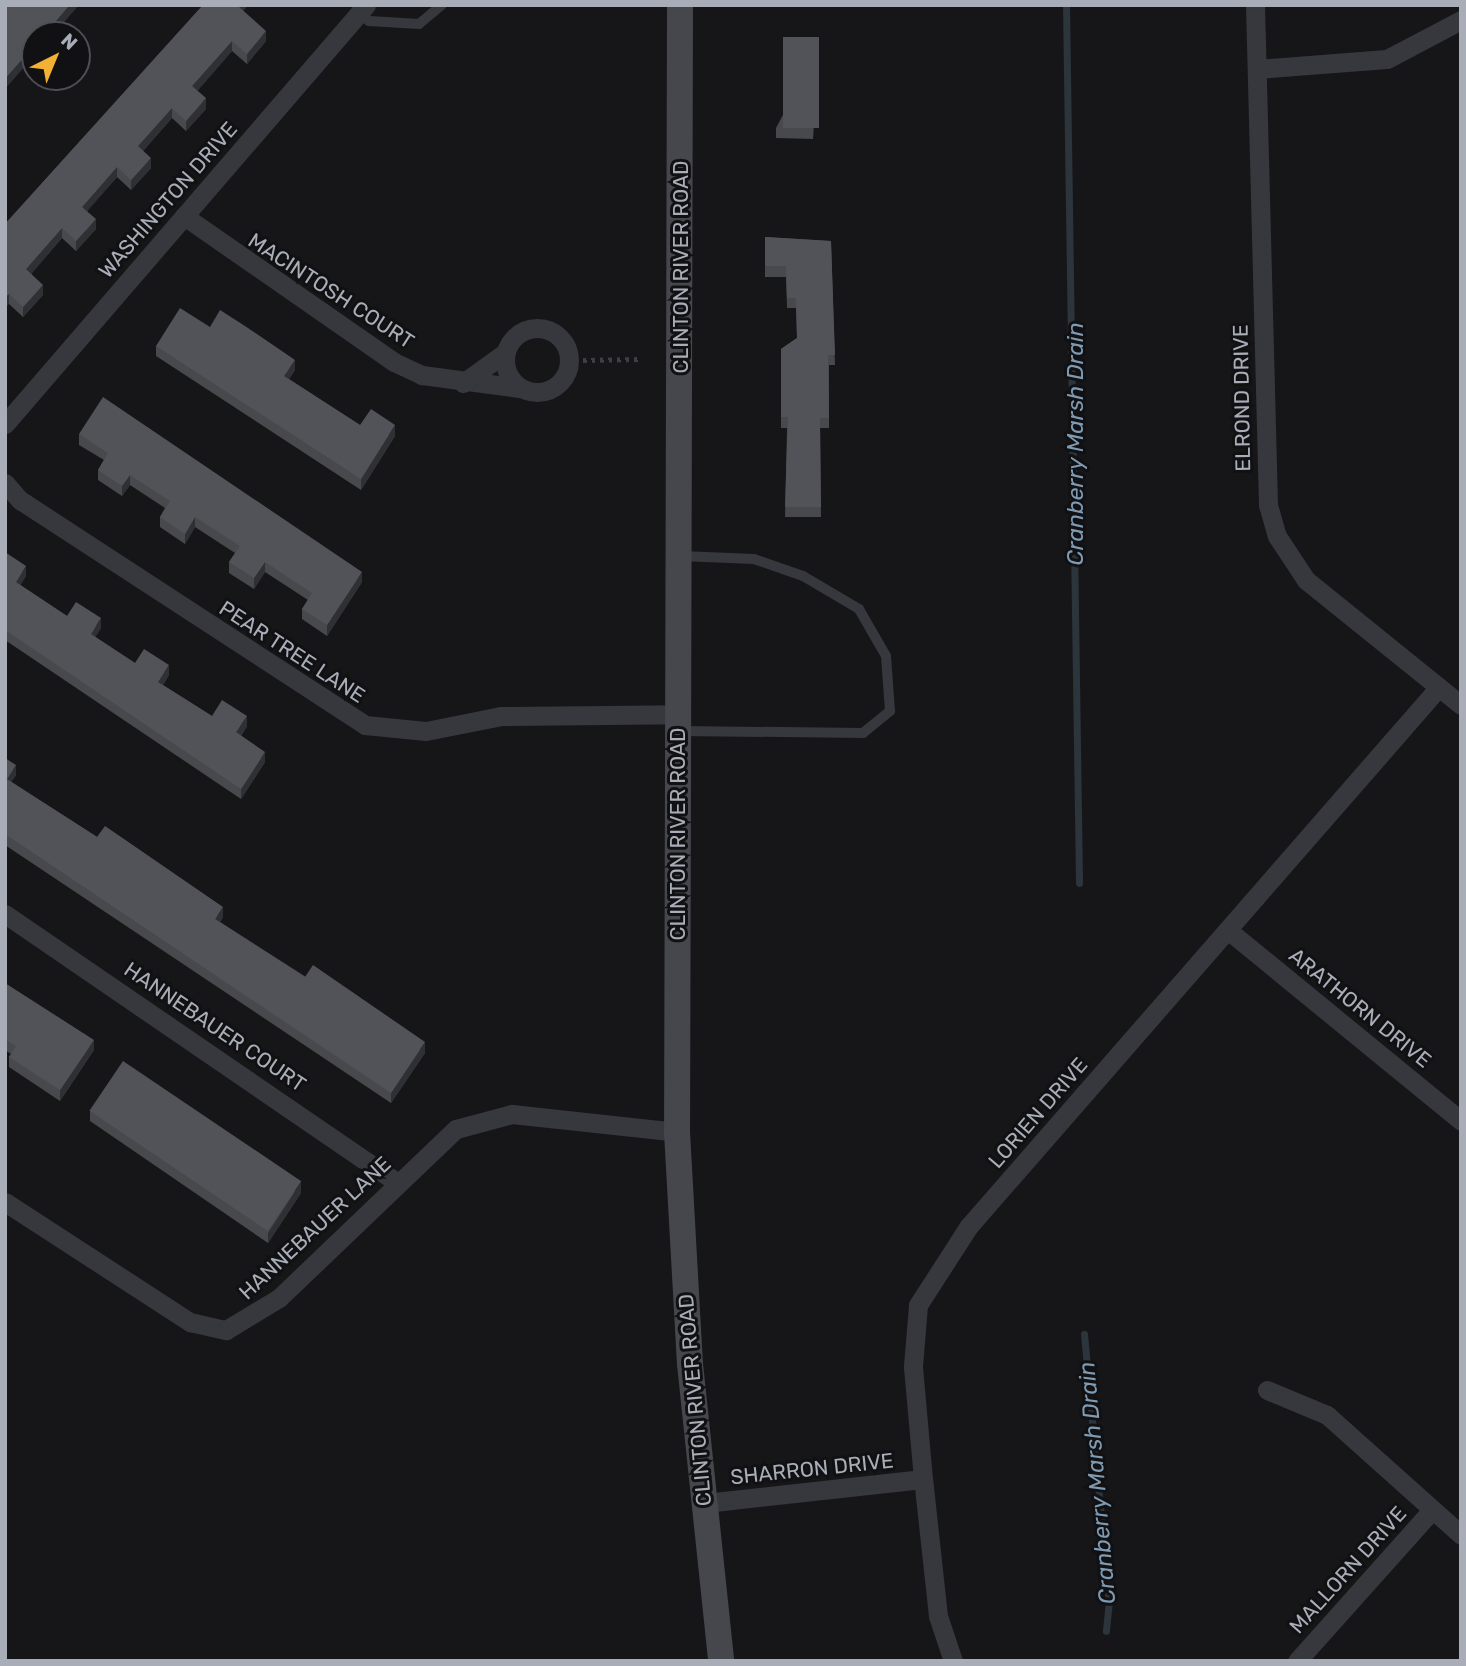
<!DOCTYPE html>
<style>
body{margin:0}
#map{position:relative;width:1466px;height:1666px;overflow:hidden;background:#161618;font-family:Rubik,sans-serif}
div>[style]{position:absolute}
.stream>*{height:7px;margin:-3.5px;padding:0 3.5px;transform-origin:3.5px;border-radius:3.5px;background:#2c353c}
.path>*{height:4.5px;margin-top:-2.25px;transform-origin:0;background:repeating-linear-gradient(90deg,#3d3f44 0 3.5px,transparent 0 8.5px)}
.lane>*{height:10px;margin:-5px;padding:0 5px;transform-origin:5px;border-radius:5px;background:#37383d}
.street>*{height:19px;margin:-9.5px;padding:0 9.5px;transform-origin:9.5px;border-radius:9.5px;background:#37383d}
.street>.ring{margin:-9.5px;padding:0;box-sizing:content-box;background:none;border:19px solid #37383d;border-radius:50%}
.secondary>*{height:26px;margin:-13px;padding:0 13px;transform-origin:13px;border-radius:13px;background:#45474d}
.wall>*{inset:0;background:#47494d}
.shaded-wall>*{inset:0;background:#2f3033}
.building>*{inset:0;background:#525359;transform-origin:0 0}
span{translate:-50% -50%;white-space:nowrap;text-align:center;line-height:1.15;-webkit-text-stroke:6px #111113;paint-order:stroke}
.street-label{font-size:21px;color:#a8adb8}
.water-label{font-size:23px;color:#7f9bb3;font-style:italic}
.frame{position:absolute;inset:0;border:7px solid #a8adb8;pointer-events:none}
.north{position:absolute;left:21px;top:21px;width:70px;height:70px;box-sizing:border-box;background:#111113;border:2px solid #4d4f55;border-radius:50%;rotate:43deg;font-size:19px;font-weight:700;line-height:28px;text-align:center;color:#a8adb8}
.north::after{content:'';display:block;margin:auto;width:24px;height:32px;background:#f2b134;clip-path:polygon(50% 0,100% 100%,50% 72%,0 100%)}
</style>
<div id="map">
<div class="stream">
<i style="left:1066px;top:5px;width:878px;rotate:89.15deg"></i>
<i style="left:1084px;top:1334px;width:268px;rotate:84.7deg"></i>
<i style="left:1109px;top:1601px;width:30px;rotate:96deg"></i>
</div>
<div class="path">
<i style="left:583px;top:360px;width:56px;rotate:-1deg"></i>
</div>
<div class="lane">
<i style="left:359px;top:13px;width:13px;rotate:39deg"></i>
<i style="left:369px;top:21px;width:50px;rotate:3.4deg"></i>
<i style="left:419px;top:24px;width:30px;rotate:-40deg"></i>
<i style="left:679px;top:731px;width:184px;rotate:0.6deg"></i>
<i style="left:863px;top:733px;width:35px;rotate:-39deg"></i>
<i style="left:890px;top:711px;width:55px;rotate:-94.2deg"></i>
<i style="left:886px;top:656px;width:54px;rotate:-119.9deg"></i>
<i style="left:859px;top:609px;width:65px;rotate:-149.5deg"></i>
<i style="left:803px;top:576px;width:52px;rotate:-160.9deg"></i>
<i style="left:754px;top:559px;width:73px;rotate:-177.6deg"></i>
</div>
<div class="street">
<i style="left:1255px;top:5px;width:500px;rotate:88.51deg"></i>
<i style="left:1268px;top:505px;width:32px;rotate:74deg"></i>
<i style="left:1277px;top:536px;width:53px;rotate:56.6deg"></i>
<i style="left:1306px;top:580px;width:199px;rotate:38.9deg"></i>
<i style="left:1257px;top:69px;width:130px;rotate:-4.4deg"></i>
<i style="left:1387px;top:59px;width:84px;rotate:-27.8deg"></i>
<i style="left:184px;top:216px;width:256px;rotate:34.8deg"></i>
<i style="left:394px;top:362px;width:31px;rotate:25deg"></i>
<i style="left:422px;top:375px;width:98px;rotate:7.6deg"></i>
<i class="ring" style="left:505px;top:328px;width:45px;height:45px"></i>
<i style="left:463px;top:383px;width:53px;rotate:-35.8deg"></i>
<i style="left:5px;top:424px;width:553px;rotate:-49.25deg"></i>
<i style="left:5px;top:483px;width:23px;rotate:49deg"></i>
<i style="left:20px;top:500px;width:412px;rotate:33.1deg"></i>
<i style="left:365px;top:725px;width:61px;rotate:5.6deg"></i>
<i style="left:426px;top:731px;width:76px;rotate:-11.3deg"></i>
<i style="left:501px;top:716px;width:178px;rotate:-0.6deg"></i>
<i style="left:5px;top:914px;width:475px;rotate:34.4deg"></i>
<i style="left:1229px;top:931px;width:300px;rotate:39.3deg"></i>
<i style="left:5px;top:1202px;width:221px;rotate:33deg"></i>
<i style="left:190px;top:1322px;width:37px;rotate:13deg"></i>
<i style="left:226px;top:1330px;width:62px;rotate:-31.1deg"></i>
<i style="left:279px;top:1298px;width:245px;rotate:-43.7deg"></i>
<i style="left:456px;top:1129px;width:58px;rotate:-15deg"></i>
<i style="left:512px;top:1114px;width:166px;rotate:6.2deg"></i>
<i style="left:1267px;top:1390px;width:65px;rotate:22.6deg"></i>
<i style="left:1327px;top:1415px;width:180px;rotate:41.8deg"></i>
<i style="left:705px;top:1503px;width:219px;rotate:-6.3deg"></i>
<i style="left:953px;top:1661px;width:47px;rotate:-108.4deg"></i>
<i style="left:938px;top:1616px;width:138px;rotate:-96.2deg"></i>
<i style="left:923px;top:1479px;width:113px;rotate:-95.1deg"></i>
<i style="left:913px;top:1366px;width:61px;rotate:-85.3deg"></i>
<i style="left:918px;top:1305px;width:94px;rotate:-57.2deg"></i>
<i style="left:969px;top:1226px;width:715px;rotate:-48.91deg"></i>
<i style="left:1297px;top:1661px;width:203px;rotate:-48.2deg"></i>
</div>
<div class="secondary">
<i style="left:680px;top:5px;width:1127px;rotate:90.15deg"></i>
<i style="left:677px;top:1132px;width:232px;rotate:86.8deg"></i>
<i style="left:690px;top:1364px;width:299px;rotate:84deg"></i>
</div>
<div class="wall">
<i style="clip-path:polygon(203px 5px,248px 5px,243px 11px,266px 41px,247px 64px,232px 51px,197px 91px,206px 109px,186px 131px,172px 118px,143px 151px,151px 168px,131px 190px,117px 177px,87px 211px,96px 229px,76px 251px,62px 238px,31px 274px,43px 295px,23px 317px,9px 304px,5px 224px)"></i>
<i style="clip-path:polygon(819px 47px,813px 139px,776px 138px,776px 128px)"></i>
<i style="clip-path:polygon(765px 237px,831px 241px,835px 365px,829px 365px,829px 428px,820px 428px,821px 517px,785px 517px,787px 428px,781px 428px,781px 349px,797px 338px,796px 308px,787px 308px,786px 277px,765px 277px)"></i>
<i style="clip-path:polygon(210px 327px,295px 370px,289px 379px,360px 425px,395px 436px,361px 490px,156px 356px,156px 346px)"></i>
<i style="clip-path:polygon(79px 434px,362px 582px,327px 636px,302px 619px,302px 609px,308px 600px,265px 572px,254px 589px,229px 573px,229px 562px,235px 553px,195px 527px,185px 544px,160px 527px,160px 517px,165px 508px,130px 485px,122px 496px,98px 480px,98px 470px,104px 460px,79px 445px)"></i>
<i style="clip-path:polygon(5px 552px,26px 576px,20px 585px,67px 616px,101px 628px,95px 637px,135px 663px,169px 675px,163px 685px,212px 716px,247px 726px,241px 736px,265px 762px,241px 799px,5px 640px)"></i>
<i style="clip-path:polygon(5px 758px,16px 775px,11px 782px,223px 917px,220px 922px,425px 1053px,391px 1103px,5px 845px)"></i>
<i style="clip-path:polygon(5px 983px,94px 1050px,60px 1101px,9px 1067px,9px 1057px,11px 1054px,5px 1050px)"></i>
<i style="clip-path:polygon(90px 1111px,301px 1193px,268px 1243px,90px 1121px)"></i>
</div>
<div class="shaded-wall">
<i style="clip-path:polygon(70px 5px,79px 5px,53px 35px,44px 35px)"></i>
<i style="clip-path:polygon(239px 5px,248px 5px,238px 17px,238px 6px)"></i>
<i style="clip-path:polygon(266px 31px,266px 41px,247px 64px,247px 54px)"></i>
<i style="clip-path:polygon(232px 41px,232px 51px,192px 97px,192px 86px)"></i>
<i style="clip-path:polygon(35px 45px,35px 55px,5px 89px,5px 79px)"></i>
<i style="clip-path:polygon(206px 98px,206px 109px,186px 131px,186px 121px)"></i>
<i style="clip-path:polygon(172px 108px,172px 118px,138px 157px,138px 146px)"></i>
<i style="clip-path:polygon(151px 158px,151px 168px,131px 190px,131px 180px)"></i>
<i style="clip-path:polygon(117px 167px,117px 177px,82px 217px,82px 207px)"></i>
<i style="clip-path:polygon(96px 219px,96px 229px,76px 251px,76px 241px)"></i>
<i style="clip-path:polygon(62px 228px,62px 238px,26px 280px,26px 269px)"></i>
<i style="clip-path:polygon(43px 285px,43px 295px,23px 317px,23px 307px)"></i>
<i style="clip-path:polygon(9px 294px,9px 304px,5px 308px,5px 298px)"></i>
<i style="clip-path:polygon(295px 360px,295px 370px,284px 387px,284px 376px)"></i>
<i style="clip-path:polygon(395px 425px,395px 436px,361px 490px,361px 479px)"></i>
<i style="clip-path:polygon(130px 475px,130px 485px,122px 496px,122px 486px)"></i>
<i style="clip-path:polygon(195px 517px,195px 527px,185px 544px,185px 534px)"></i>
<i style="clip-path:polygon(265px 562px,265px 572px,254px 589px,254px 578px)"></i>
<i style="clip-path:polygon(26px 566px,26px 576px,16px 593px,16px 582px)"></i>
<i style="clip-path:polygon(362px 572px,362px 582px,327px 636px,327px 625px)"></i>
<i style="clip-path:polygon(101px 618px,101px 628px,91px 644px,91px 634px)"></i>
<i style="clip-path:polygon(169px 665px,169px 675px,158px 692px,158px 682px)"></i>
<i style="clip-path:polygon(247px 716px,247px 726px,236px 743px,236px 732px)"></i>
<i style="clip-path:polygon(265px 752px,265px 762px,241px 799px,241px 789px)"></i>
<i style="clip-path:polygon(16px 765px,16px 775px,7px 789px,7px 779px)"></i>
<i style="clip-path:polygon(223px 907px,223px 917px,215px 929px,215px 919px)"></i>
<i style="clip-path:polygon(94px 1040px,94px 1050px,60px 1101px,60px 1090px)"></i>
<i style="clip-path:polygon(425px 1042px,425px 1053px,391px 1103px,391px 1093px)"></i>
<i style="clip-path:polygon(301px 1182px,301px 1193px,268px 1243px,268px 1233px)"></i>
</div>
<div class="building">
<i style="clip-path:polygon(5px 5px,70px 5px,44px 35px,35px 35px,35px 45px,5px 79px)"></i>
<i style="clip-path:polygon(203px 5px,239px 5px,238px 6px,266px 31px,247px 54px,232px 41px,192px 86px,206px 98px,186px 121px,172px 108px,138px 146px,151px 158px,131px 180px,117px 167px,82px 207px,96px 219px,76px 241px,62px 228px,26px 269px,43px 285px,23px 307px,9px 294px,5px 298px,5px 224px)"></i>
<i style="left:783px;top:37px;width:36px;height:91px"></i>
<i style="clip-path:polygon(765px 237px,831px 241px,835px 355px,828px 355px,829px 418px,820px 418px,821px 507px,785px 507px,788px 417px,781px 417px,781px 349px,797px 338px,796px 298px,787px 298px,786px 266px,765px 266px)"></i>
<i style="clip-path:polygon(180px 308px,210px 327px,220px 310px,245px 326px,295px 360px,284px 376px,360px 425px,371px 409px,395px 425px,361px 479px,156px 346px)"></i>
<i style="clip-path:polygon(103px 397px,362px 572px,327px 625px,302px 609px,312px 593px,265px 562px,254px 578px,229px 562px,240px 546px,195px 517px,185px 534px,160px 517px,170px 501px,130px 475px,122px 486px,98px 470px,108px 453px,79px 434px)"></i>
<i style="clip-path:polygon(5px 552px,26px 566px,16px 582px,67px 616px,76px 602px,101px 618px,91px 634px,135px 663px,144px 649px,169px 665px,158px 682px,212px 716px,222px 700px,247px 716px,236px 732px,265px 752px,241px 789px,5px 630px)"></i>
<i style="clip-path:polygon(5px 758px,16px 765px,7px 779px,97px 837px,105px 826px,223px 907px,215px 919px,305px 977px,313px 965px,425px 1042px,391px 1093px,5px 834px)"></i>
<i style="clip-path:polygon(5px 983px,94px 1040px,60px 1090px,9px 1057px,16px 1046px,5px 1039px)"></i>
<i style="left:123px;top:1061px;width:215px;height:60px;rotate:34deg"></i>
</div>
<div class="street-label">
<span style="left:168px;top:200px;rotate:-49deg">WASHINGTON DRIVE</span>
<span style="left:681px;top:267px;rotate:-90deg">CLINTON RIVER ROAD</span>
<span style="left:331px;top:291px;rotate:33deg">MACINTOSH COURT</span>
<span style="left:1242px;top:398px;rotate:-91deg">ELROND DRIVE</span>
<span style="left:292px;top:652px;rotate:33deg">PEAR TREE LANE</span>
<span style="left:678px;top:834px;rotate:-90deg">CLINTON RIVER ROAD</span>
<span style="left:1360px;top:1008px;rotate:39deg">ARATHORN DRIVE</span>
<span style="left:215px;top:1027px;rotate:34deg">HANNEBAUER COURT</span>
<span style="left:1038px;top:1113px;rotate:-49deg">LORIEN DRIVE</span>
<span style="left:315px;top:1228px;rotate:-43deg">HANNEBAUER LANE</span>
<span style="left:695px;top:1400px;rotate:-95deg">CLINTON RIVER ROAD</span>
<span style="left:812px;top:1469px;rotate:-6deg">SHARRON DRIVE</span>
<span style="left:1348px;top:1570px;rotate:-48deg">MALLORN DRIVE</span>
</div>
<div class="water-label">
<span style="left:1075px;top:444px;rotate:-90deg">Cranberry Marsh Drain</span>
<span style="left:1097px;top:1483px;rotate:-95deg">Cranberry Marsh Drain</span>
</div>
<div class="frame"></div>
<div class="north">N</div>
</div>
